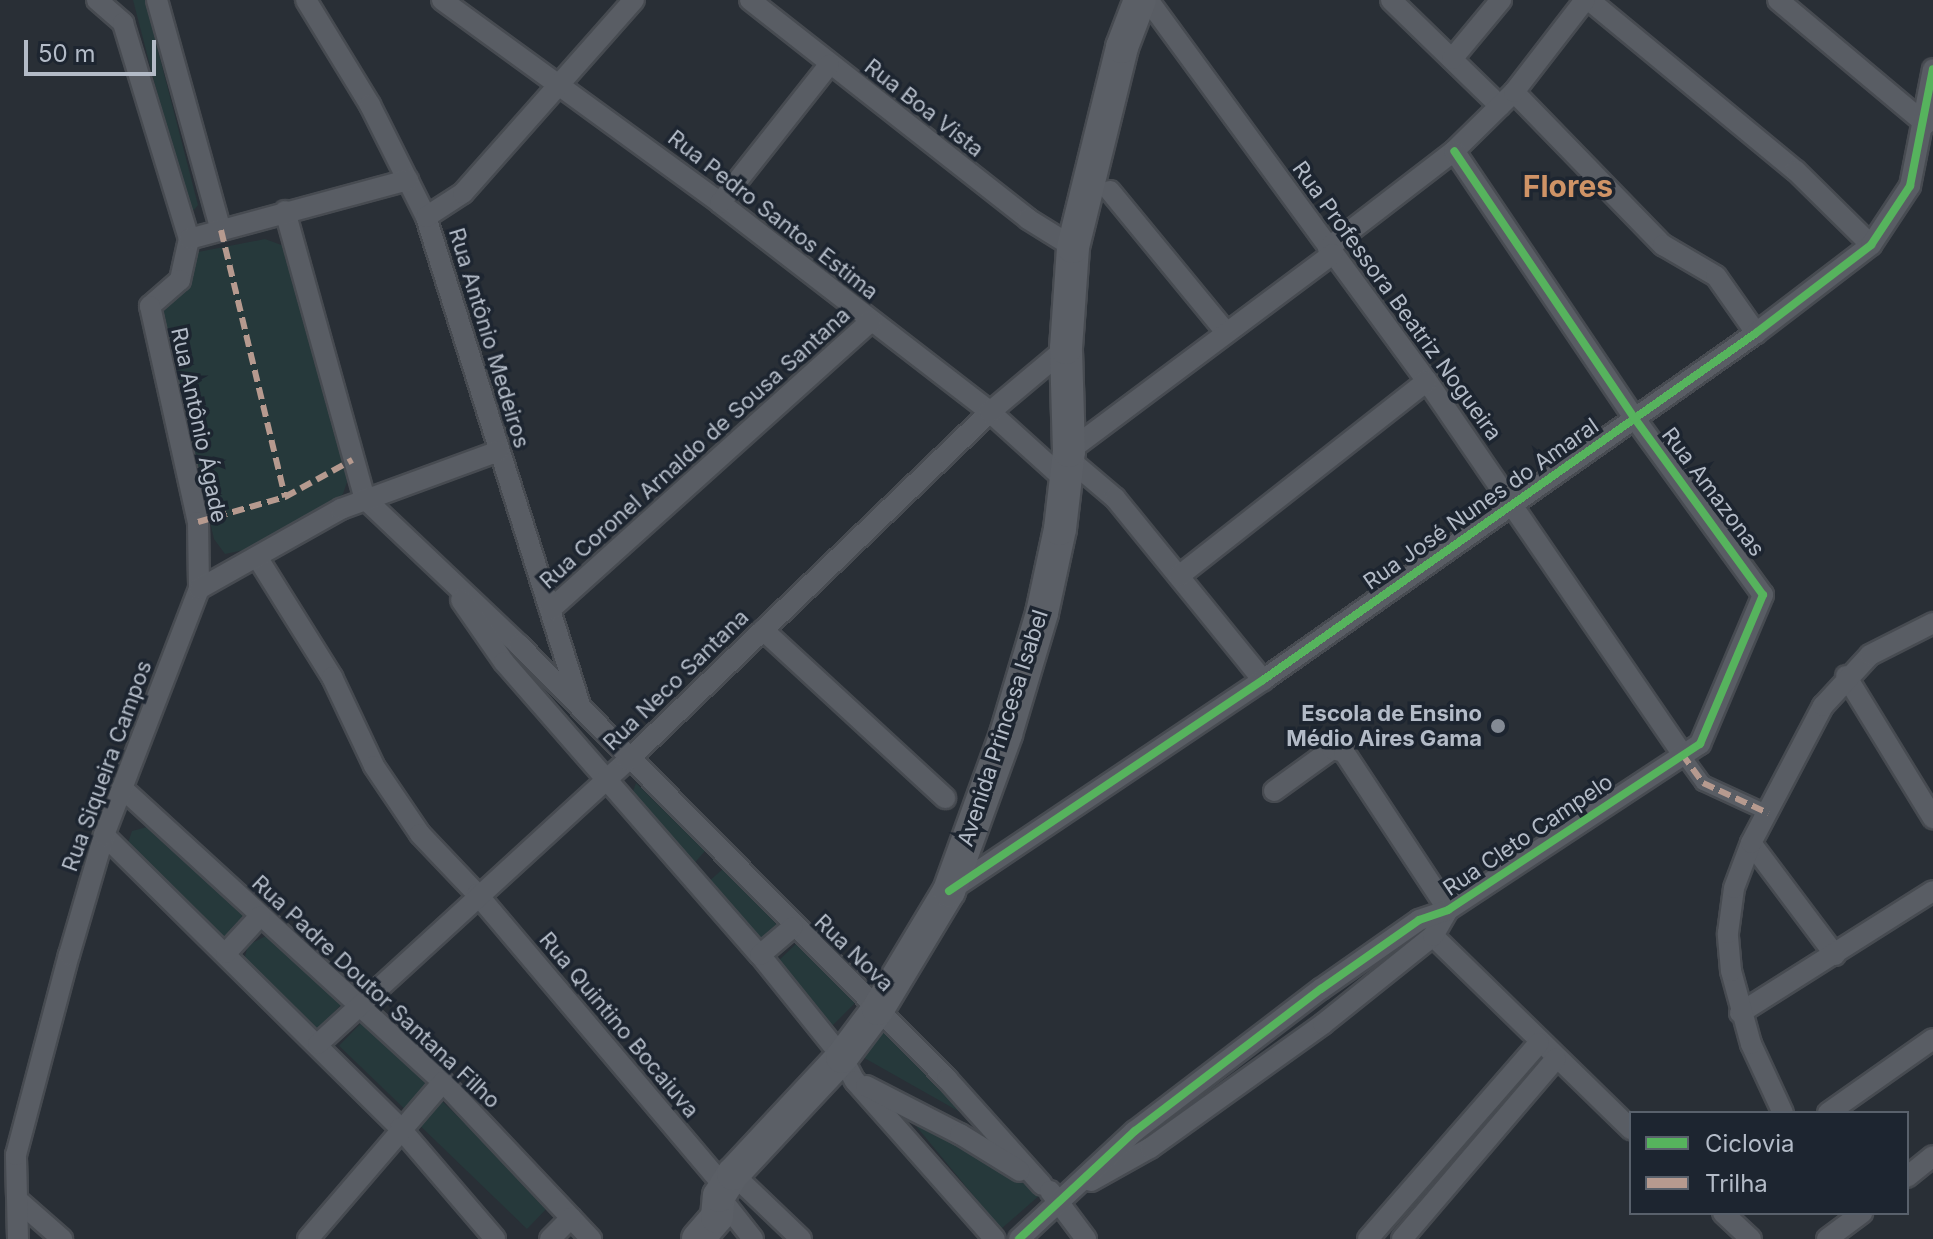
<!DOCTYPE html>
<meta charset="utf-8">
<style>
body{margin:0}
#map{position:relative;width:1933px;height:1239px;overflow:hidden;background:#292f36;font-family:Inter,sans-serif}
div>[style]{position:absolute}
.green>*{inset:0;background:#26393b;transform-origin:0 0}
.roads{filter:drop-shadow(2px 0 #474b51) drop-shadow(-2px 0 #474b51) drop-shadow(0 2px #474b51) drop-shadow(0 -2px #474b51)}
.pedestrian>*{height:14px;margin:-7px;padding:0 7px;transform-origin:7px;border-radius:7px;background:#595d64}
.minor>*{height:20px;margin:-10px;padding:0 10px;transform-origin:10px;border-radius:10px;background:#595d64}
.primary>*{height:32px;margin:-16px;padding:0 16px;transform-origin:16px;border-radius:16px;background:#5b5f66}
.quiet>*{height:6px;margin-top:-3px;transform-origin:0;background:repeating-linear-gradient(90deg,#b69a8f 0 12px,transparent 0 18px)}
.cycleway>*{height:8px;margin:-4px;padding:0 4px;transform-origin:4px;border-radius:4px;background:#56b35d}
.dots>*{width:22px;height:22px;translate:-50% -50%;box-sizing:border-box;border:4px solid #1d2530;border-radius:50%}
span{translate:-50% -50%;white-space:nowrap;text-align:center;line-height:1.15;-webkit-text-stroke:7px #1d2530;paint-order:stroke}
.street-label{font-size:22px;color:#b3bbc7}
.poi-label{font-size:22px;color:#b3bbc7;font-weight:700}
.right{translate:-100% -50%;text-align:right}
.district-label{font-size:30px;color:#cf9366;font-weight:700}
.legend{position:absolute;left:1629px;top:1111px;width:280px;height:104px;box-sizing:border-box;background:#1d2530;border:2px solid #59616c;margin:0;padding:10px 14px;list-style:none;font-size:24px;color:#b3bbc7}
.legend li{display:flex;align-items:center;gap:16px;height:40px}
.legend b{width:40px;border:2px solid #59616c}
.scale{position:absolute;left:24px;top:40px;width:132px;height:36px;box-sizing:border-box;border:4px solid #b3bbc7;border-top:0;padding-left:10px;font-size:24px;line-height:28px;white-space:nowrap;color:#b3bbc7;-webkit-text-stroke:6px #1d2530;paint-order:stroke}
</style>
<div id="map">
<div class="green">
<i style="clip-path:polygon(133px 0,145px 0,198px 205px,194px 210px,187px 208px)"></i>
<i style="clip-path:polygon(265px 239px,287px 247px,348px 479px,343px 494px,329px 505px,244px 550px,225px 554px,214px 539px,160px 309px,190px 282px,198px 252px)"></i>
<i style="clip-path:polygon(636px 783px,705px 851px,691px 867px,630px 799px)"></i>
<i style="clip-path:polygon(147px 827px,249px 919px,229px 941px,127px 846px,132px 831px)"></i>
<i style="clip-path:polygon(724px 868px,778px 926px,757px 942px,707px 883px)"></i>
<i style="clip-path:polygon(268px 935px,342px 1004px,316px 1031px,244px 960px,248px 945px)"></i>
<i style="clip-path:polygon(797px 943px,857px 1001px,830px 1028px,776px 963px)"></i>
<i style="left:362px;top:1022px;width:93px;height:33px;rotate:44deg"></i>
<i style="clip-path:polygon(880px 1026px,974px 1120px,859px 1055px)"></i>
<i style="left:442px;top:1101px;width:150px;height:33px;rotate:44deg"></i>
<i style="clip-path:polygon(902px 1109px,1041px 1194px,1001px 1229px)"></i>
</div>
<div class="roads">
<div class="pedestrian">
<i style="left:1682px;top:754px;width:36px;rotate:54deg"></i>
<i style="left:1703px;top:783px;width:72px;rotate:24.8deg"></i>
</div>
<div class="minor">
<i style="left:97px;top:0;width:35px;rotate:41deg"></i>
<i style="left:123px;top:23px;width:226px;rotate:73deg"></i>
<i style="left:189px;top:239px;width:42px;rotate:102.4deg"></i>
<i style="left:180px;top:280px;width:40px;rotate:139deg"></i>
<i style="left:150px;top:306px;width:221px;rotate:77.5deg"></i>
<i style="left:198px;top:522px;width:67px;rotate:89.1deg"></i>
<i style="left:157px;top:0;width:239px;rotate:74.5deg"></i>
<i style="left:306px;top:0;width:123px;rotate:58.6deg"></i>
<i style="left:370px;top:105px;width:125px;rotate:63.4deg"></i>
<i style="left:426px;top:217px;width:512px;rotate:72.49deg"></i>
<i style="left:442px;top:0;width:344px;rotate:36.1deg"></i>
<i style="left:720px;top:203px;width:341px;rotate:37.7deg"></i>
<i style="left:990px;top:412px;width:103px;rotate:42.2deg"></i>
<i style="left:750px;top:0;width:354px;rotate:38.2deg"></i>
<i style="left:1028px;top:219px;width:53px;rotate:31.9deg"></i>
<i style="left:1148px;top:0;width:472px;rotate:53.8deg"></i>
<i style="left:1427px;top:381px;width:452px;rotate:55.6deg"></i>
<i style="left:1391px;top:0;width:152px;rotate:44.2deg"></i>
<i style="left:1589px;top:0;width:268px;rotate:39.6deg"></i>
<i style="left:1796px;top:171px;width:105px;rotate:44.6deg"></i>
<i style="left:1778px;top:0;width:193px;rotate:40deg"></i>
<i style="left:1452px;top:59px;width:77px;rotate:-50.3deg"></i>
<i style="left:1514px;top:92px;width:214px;rotate:45.8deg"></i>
<i style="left:1663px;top:245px;width:61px;rotate:30.3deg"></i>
<i style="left:1716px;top:276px;width:70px;rotate:54.9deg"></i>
<i style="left:1110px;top:191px;width:183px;rotate:50.6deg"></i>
<i style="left:720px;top:203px;width:176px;rotate:-51.7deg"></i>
<i style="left:285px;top:211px;width:299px;rotate:74.5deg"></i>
<i style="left:365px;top:499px;width:212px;rotate:43.5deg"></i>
<i style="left:519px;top:645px;width:610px;rotate:45.4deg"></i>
<i style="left:947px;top:1079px;width:142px;rotate:48.1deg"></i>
<i style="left:426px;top:217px;width:44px;rotate:-33deg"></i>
<i style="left:463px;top:193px;width:258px;rotate:-48.5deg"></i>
<i style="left:189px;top:239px;width:227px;rotate:-15.1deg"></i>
<i style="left:1328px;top:248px;width:159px;rotate:-37.6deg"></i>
<i style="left:1454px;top:151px;width:84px;rotate:-44.5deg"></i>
<i style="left:1514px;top:92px;width:116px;rotate:-52.3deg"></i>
<i style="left:1069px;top:451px;width:329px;rotate:-36.8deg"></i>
<i style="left:1069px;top:459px;width:60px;rotate:40.3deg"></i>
<i style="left:1115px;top:498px;width:235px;rotate:50.9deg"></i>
<i style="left:257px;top:557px;width:142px;rotate:58deg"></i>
<i style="left:332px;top:677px;width:98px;rotate:64.7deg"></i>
<i style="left:374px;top:766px;width:82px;rotate:55.9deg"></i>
<i style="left:420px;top:834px;width:83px;rotate:46.5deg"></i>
<i style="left:477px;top:894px;width:384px;rotate:49.8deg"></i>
<i style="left:1179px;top:576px;width:315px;rotate:-38.2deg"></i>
<i style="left:461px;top:600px;width:75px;rotate:55.3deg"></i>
<i style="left:504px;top:662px;width:389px;rotate:48.9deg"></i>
<i style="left:760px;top:955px;width:131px;rotate:51.2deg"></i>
<i style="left:842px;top:1057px;width:27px;rotate:62deg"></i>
<i style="left:855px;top:1081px;width:211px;rotate:48.5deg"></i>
<i style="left:550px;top:610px;width:432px;rotate:-42deg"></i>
<i style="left:763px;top:630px;width:248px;rotate:42.7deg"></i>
<i style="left:1846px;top:676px;width:167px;rotate:58.5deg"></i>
<i style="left:122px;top:788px;width:435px;rotate:42.5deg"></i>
<i style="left:443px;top:1082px;width:216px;rotate:46.7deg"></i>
<i style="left:1274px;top:791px;width:72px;rotate:-35.9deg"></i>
<i style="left:1332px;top:749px;width:12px;rotate:14deg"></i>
<i style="left:1344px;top:752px;width:189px;rotate:56.6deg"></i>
<i style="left:104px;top:835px;width:416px;rotate:44.7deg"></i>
<i style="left:400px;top:1128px;width:146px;rotate:49.4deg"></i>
<i style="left:1751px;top:843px;width:140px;rotate:53.1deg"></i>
<i style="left:949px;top:891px;width:378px;rotate:-33.9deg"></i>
<i style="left:1263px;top:680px;width:603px;rotate:-35.14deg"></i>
<i style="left:1756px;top:333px;width:145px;rotate:-37.4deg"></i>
<i style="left:1871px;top:245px;width:71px;rotate:-56.5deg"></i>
<i style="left:1910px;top:186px;width:119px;rotate:-78.9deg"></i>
<i style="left:1433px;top:936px;width:277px;rotate:44.3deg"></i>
<i style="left:226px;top:953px;width:50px;rotate:-47.4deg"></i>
<i style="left:760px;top:955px;width:43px;rotate:-40.3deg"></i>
<i style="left:1740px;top:1013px;width:228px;rotate:-32.3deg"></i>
<i style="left:318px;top:1044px;width:420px;rotate:-42.5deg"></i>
<i style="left:628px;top:760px;width:502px;rotate:-43.87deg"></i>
<i style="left:990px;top:412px;width:99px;rotate:-40.1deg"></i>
<i style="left:866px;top:1086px;width:106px;rotate:27.1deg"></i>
<i style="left:960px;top:1134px;width:70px;rotate:31.7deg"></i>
<i style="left:1783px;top:1113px;width:76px;rotate:-114.9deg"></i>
<i style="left:1751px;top:1044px;width:76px;rotate:-105.3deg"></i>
<i style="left:1731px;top:971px;width:38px;rotate:-95deg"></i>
<i style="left:1728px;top:933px;width:45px;rotate:-82.4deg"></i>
<i style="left:1734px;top:888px;width:48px;rotate:-69.3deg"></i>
<i style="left:1751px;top:843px;width:155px;rotate:-62.3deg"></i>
<i style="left:1823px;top:706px;width:69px;rotate:-47.3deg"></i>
<i style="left:1870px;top:655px;width:71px;rotate:-26.9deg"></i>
<i style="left:1828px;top:1113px;width:128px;rotate:-35.2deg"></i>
<i style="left:733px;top:1174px;width:94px;rotate:43.7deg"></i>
<i style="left:1907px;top:1177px;width:33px;rotate:-39deg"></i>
<i style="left:1091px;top:1181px;width:68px;rotate:-29.2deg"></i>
<i style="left:1150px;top:1148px;width:213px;rotate:-35.6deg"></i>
<i style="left:1323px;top:1024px;width:141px;rotate:-38.7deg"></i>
<i style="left:1433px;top:936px;width:30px;rotate:-60deg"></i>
<i style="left:1050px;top:1191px;width:60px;rotate:53.1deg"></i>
<i style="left:719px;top:1196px;width:55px;rotate:51.7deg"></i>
<i style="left:21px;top:1203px;width:55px;rotate:41.3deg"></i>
<i style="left:1723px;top:1213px;width:38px;rotate:43deg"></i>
<i style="left:18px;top:1239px;width:84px;rotate:-91.4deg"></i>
<i style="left:16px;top:1155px;width:207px;rotate:-75.2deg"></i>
<i style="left:69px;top:955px;width:125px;rotate:-73.7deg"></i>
<i style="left:104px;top:835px;width:264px;rotate:-68.9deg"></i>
<i style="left:199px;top:589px;width:163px;rotate:-29.4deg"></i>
<i style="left:341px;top:509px;width:168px;rotate:-20.2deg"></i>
<i style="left:308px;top:1239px;width:207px;rotate:-49.3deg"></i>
<i style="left:550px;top:1239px;width:30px;rotate:-45deg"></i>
<i style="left:1019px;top:1239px;width:158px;rotate:-43deg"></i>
<i style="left:1135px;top:1131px;width:234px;rotate:-37.4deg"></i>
<i style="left:1321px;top:989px;width:120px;rotate:-35.1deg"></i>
<i style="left:1419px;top:920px;width:31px;rotate:-19deg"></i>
<i style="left:1448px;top:910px;width:302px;rotate:-33.4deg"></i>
<i style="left:1700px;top:744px;width:162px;rotate:-67.1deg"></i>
<i style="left:1763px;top:595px;width:218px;rotate:-126deg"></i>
<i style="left:1635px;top:419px;width:323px;rotate:-124deg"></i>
<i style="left:1368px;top:1239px;width:260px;rotate:-48.9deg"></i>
<i style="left:1402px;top:1239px;width:237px;rotate:-49.5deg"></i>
<i style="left:1827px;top:1239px;width:44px;rotate:-36.6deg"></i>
</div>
<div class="primary">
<i style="left:698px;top:1239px;width:29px;rotate:-49deg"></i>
<i style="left:717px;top:1217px;width:21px;rotate:-85deg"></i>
<i style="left:719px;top:1196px;width:26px;rotate:-58deg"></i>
<i style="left:733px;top:1174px;width:160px;rotate:-47deg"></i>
<i style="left:842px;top:1057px;width:60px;rotate:-53.1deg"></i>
<i style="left:878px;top:1009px;width:138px;rotate:-59deg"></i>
<i style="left:949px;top:891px;width:167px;rotate:-70deg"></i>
<i style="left:1006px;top:734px;width:126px;rotate:-73.4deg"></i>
<i style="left:1042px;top:613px;width:86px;rotate:-77.9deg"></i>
<i style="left:1060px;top:529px;width:79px;rotate:-83.4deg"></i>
<i style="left:1069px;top:451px;width:103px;rotate:-91.7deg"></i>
<i style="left:1066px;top:348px;width:101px;rotate:-86deg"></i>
<i style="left:1073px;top:247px;width:206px;rotate:-76.2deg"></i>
<i style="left:1122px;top:47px;width:50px;rotate:-69deg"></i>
</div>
</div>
<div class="quiet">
<i style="left:221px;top:230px;width:275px;rotate:76.5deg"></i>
<i style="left:198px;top:522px;width:91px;rotate:-16deg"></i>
<i style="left:285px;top:497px;width:77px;rotate:-28.9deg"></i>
<i style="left:1682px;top:754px;width:36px;rotate:54deg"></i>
<i style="left:1703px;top:783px;width:72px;rotate:24.8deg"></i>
</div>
<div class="cycleway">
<i style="left:949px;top:891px;width:378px;rotate:-33.9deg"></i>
<i style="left:1263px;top:680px;width:603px;rotate:-35.14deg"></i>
<i style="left:1756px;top:333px;width:145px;rotate:-37.4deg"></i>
<i style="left:1871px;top:245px;width:71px;rotate:-56.5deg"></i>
<i style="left:1910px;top:186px;width:119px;rotate:-78.9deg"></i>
<i style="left:1019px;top:1239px;width:158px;rotate:-43deg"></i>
<i style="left:1135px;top:1131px;width:234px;rotate:-37.4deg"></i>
<i style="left:1321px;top:989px;width:120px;rotate:-35.1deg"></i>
<i style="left:1419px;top:920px;width:31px;rotate:-19deg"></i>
<i style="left:1448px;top:910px;width:302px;rotate:-33.4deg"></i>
<i style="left:1700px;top:744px;width:162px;rotate:-67.1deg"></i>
<i style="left:1763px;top:595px;width:218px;rotate:-126deg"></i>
<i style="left:1635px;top:419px;width:323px;rotate:-124deg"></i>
</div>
<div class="dots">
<i style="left:1498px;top:726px;background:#838a94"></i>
</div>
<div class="street-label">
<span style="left:924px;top:108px;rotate:38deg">Rua Boa Vista</span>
<span style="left:773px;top:215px;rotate:38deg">Rua Pedro Santos Estima</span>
<span style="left:1397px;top:301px;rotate:54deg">Rua Professora Beatriz Nogueira</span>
<span style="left:489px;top:338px;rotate:73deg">Rua Antônio Medeiros</span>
<span style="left:199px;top:425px;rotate:78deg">Rua Antônio Ágade</span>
<span style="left:695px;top:448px;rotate:-42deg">Rua Coronel Arnaldo de Sousa Santana</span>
<span style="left:1713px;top:492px;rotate:53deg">Rua Amazonas</span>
<span style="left:1481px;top:504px;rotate:-35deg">Rua José Nunes do Amaral</span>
<span style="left:676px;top:680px;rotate:-44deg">Rua Neco Santana</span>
<span style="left:1003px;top:728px;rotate:-72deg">Avenida Princesa Isabel</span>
<span style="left:107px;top:766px;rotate:-70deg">Rua Siqueira Campos</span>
<span style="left:1528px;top:835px;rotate:-34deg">Rua Cleto Campelo</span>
<span style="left:854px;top:953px;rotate:44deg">Rua Nova</span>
<span style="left:376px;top:992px;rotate:43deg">Rua Padre Doutor Santana Filho</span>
<span style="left:619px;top:1025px;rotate:50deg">Rua Quintino Bocaiuva</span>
</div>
<div class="poi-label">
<span class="right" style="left:1482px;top:726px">Escola de Ensino<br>Médio Aires Gama</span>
</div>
<div class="district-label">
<span style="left:1568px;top:186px">Flores</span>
</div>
<ul class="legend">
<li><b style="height:10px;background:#56b35d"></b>Ciclovia</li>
<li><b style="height:10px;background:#b69a8f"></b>Trilha</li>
</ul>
<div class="scale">50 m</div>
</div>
